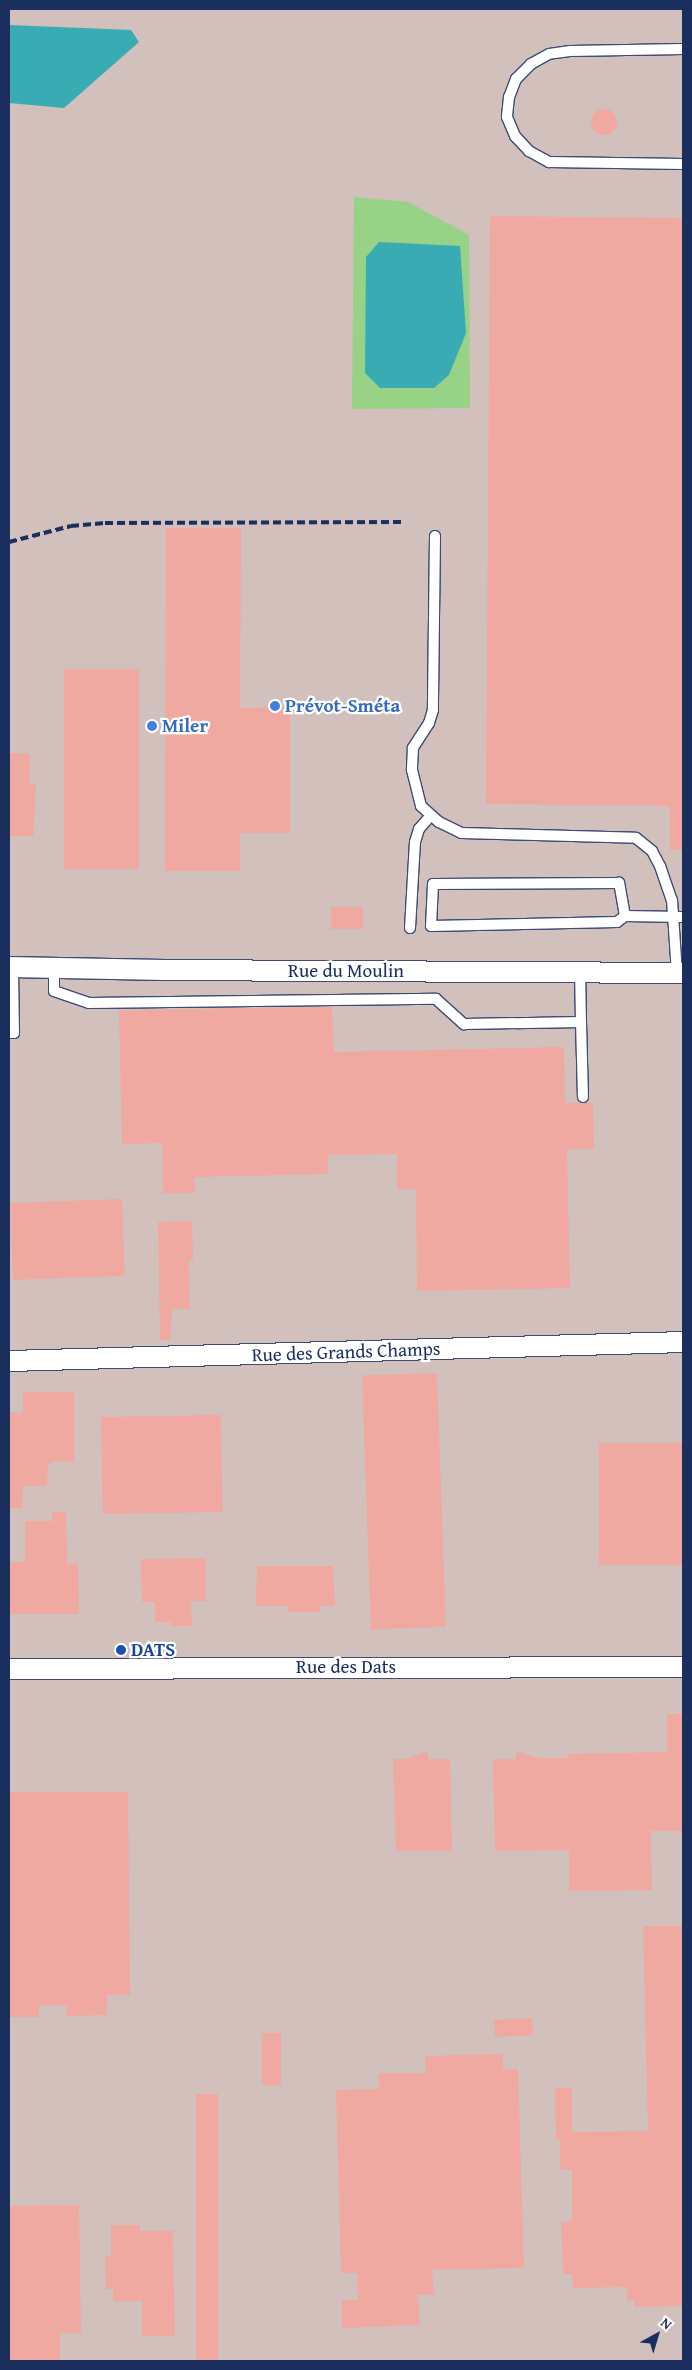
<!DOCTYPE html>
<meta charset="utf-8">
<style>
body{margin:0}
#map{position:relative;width:692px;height:2370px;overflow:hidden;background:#f9eee0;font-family:"Gentium Book Plus",serif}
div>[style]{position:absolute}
.industrial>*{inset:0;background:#d1c0bc;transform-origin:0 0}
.green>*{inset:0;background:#97d286}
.water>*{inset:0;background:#39abb2}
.building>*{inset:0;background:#efa9a1;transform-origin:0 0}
.round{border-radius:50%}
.roads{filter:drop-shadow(1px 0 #3c4c72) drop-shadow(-1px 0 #3c4c72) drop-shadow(0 1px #3c4c72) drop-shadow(0 -1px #3c4c72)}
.service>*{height:10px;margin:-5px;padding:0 5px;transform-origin:5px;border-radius:5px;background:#fff}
.minor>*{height:20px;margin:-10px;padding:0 10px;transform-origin:10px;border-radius:10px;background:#fff}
.rail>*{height:4px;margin-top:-2px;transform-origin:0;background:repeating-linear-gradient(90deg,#1b2f5e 0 8px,transparent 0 12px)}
.dots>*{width:14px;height:14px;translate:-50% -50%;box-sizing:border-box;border:2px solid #fff;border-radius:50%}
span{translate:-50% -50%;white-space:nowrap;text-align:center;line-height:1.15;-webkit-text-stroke:4.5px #fff;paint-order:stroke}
.shop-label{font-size:19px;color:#366cbe;font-weight:700}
.left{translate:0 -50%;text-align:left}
.street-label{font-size:19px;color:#1b2f5e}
.transit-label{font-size:19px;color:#164399;font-weight:700}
.frame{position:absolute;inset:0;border:10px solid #1b2f5e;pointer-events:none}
.north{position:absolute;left:632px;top:2310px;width:50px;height:50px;-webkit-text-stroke:4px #fff;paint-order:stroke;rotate:39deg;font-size:14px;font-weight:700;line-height:20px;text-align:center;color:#1b2f5e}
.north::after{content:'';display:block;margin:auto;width:18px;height:22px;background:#1b2f5e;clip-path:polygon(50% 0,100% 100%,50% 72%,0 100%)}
</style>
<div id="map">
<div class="industrial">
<i style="left:9px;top:9px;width:674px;height:2352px"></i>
</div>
<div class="green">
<i style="clip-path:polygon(354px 197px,408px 202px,469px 235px,470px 408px,352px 409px)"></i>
</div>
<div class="water">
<i style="clip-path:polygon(9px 25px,131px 30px,139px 42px,64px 108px,9px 103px)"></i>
<i style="clip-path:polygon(379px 242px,460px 246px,466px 333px,449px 375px,434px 388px,380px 388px,365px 373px,366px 257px)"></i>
</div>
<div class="building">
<i class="round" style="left:591px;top:109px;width:26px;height:26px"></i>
<i style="clip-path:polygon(490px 216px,683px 218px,683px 850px,670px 850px,670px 806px,486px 804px)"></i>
<i style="clip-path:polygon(166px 528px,241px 528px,240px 708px,290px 707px,290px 833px,240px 833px,240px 871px,165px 871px)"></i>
<i style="left:64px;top:669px;width:75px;height:200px"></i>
<i style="clip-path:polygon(9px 753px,30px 754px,30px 785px,36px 785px,33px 836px,9px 836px)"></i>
<i style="left:331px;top:907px;width:32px;height:22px"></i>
<i style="clip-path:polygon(332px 1007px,334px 1052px,564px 1047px,565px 1103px,593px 1103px,594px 1149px,567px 1149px,570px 1288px,417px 1291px,416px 1189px,397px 1189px,397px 1154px,328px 1155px,328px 1174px,194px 1177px,195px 1193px,163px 1193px,162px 1143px,122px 1144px,119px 1010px)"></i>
<i style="left:122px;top:1199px;width:77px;height:112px;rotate:88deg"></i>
<i style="clip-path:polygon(192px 1221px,193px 1260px,189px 1260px,190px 1309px,172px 1309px,170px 1340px,160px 1340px,158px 1222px)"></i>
<i style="left:437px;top:1373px;width:254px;height:75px;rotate:88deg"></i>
<i style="clip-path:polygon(23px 1392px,74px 1392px,74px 1462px,52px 1461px,52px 1464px,48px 1463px,47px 1486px,23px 1486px,22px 1508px,9px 1508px,9px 1412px,23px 1413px)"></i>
<i style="left:221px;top:1415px;width:97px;height:120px;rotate:89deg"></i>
<i style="left:683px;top:1443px;width:122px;height:84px;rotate:90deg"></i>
<i style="clip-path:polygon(52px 1512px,66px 1512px,67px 1564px,78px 1563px,79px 1614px,9px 1614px,9px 1562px,25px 1562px,25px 1521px,52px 1521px)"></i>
<i style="clip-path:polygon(206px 1558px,206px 1601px,191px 1601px,192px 1626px,171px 1626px,170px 1622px,155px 1622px,155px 1602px,142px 1602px,141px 1559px)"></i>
<i style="clip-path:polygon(257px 1566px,333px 1566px,335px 1606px,320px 1606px,320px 1612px,288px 1612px,288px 1606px,256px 1606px)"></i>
<i style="clip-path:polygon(667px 1714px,683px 1714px,683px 1831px,651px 1831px,652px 1890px,569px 1891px,569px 1850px,495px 1851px,493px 1759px,516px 1759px,516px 1751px,538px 1758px,568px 1758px,567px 1754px,667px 1752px)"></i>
<i style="clip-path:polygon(428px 1751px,428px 1759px,450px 1759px,452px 1851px,396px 1851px,393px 1759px,405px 1759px)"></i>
<i style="clip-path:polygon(9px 1792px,128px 1792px,130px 1995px,107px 1995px,107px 2015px,66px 2016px,67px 2006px,39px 2005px,39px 2017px,9px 2017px)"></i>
<i style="clip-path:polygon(643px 1926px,683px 1926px,683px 2306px,634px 2307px,634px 2300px,627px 2301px,627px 2287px,573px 2288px,572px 2274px,563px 2274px,561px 2222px,572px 2221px,572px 2170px,560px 2170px,560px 2140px,556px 2140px,555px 2088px,572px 2088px,572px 2132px,648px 2131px)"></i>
<i style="left:532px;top:2018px;width:17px;height:38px;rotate:87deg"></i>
<i style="left:262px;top:2033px;width:19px;height:52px"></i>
<i style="clip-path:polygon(503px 2054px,503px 2069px,518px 2069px,524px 2268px,432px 2270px,434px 2295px,418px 2295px,420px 2325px,342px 2328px,342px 2300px,358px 2300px,357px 2273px,341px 2273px,336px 2090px,379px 2089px,379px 2073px,426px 2073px,425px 2056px)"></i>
<i style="left:196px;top:2094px;width:22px;height:266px"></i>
<i style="clip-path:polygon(79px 2205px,81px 2333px,60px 2333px,60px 2360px,9px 2361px,9px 2206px)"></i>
<i style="clip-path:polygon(111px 2225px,140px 2225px,140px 2231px,173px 2231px,175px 2336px,142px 2336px,142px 2301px,113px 2301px,113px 2289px,106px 2289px,105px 2256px,111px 2256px)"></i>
</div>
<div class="roads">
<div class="service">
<i style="left:683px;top:49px;width:113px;rotate:179deg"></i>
<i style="left:570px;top:51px;width:21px;rotate:172deg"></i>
<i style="left:549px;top:54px;width:21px;rotate:151deg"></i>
<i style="left:531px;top:64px;width:21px;rotate:135deg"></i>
<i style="left:516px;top:79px;width:19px;rotate:111deg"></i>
<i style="left:509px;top:97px;width:20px;rotate:96deg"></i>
<i style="left:507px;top:117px;width:21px;rotate:67deg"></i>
<i style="left:515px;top:136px;width:21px;rotate:47deg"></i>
<i style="left:529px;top:151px;width:23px;rotate:29deg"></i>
<i style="left:549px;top:162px;width:134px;rotate:0.9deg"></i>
<i style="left:435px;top:536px;width:174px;rotate:90.7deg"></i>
<i style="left:433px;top:710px;width:14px;rotate:107deg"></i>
<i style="left:429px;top:723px;width:30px;rotate:123deg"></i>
<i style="left:413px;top:748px;width:22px;rotate:93deg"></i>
<i style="left:412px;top:770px;width:37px;rotate:76deg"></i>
<i style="left:421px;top:806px;width:24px;rotate:42deg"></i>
<i style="left:439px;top:822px;width:25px;rotate:26deg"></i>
<i style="left:462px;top:833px;width:174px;rotate:1.6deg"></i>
<i style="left:636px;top:838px;width:21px;rotate:39deg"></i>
<i style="left:652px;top:851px;width:17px;rotate:62deg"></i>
<i style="left:660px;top:866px;width:36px;rotate:71deg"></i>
<i style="left:672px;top:900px;width:73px;rotate:86.1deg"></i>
<i style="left:625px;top:916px;width:34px;rotate:-100deg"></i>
<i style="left:619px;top:883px;width:186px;rotate:179.7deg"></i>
<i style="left:433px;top:884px;width:42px;rotate:92.7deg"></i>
<i style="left:431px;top:926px;width:186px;rotate:-1.2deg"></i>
<i style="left:617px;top:922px;width:10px;rotate:-37deg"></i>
<i style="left:625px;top:916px;width:58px;rotate:1deg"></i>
<i style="left:410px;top:928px;width:86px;rotate:-86.7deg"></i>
<i style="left:415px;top:842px;width:14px;rotate:-73deg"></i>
<i style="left:419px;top:829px;width:18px;rotate:-49deg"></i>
<i style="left:54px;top:968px;width:23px;rotate:90deg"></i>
<i style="left:54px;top:991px;width:37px;rotate:19deg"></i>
<i style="left:89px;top:1003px;width:347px;rotate:-0.7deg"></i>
<i style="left:436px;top:999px;width:38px;rotate:42deg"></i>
<i style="left:464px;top:1024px;width:117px;rotate:-1deg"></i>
<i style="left:581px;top:1022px;width:51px;rotate:-91.1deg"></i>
<i style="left:581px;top:1022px;width:75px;rotate:88.5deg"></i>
<i style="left:9px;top:1033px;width:5px"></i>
<i style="left:14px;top:1033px;width:66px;rotate:-90.9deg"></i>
</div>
<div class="minor">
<i style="left:9px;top:967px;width:155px;rotate:1.1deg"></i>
<i style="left:164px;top:970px;width:519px;rotate:0.33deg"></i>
<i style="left:9px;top:1361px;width:674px;rotate:-1.61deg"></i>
<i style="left:9px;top:1669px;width:674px;rotate:-0.17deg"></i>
</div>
</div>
<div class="rail">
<i style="left:9px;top:542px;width:64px;rotate:-14.5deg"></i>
<i style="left:71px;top:526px;width:34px;rotate:-5deg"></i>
<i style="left:105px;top:523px;width:296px;rotate:-0.2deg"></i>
</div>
<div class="dots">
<i style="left:275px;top:706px;background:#3f7fe0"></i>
<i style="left:152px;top:726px;background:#3f7fe0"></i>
<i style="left:121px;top:1650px;background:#1a4fb4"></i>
</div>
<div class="shop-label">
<span class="left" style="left:285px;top:706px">Prévot-Sméta</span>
<span class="left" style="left:162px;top:726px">Miler</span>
</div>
<div class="street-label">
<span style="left:346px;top:971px">Rue du Moulin</span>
<span style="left:346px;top:1352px;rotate:-2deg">Rue des Grands Champs</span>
<span style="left:346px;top:1667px">Rue des Dats</span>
</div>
<div class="transit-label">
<span class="left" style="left:131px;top:1650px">DATS</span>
</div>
<div class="frame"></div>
<div class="north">N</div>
</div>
